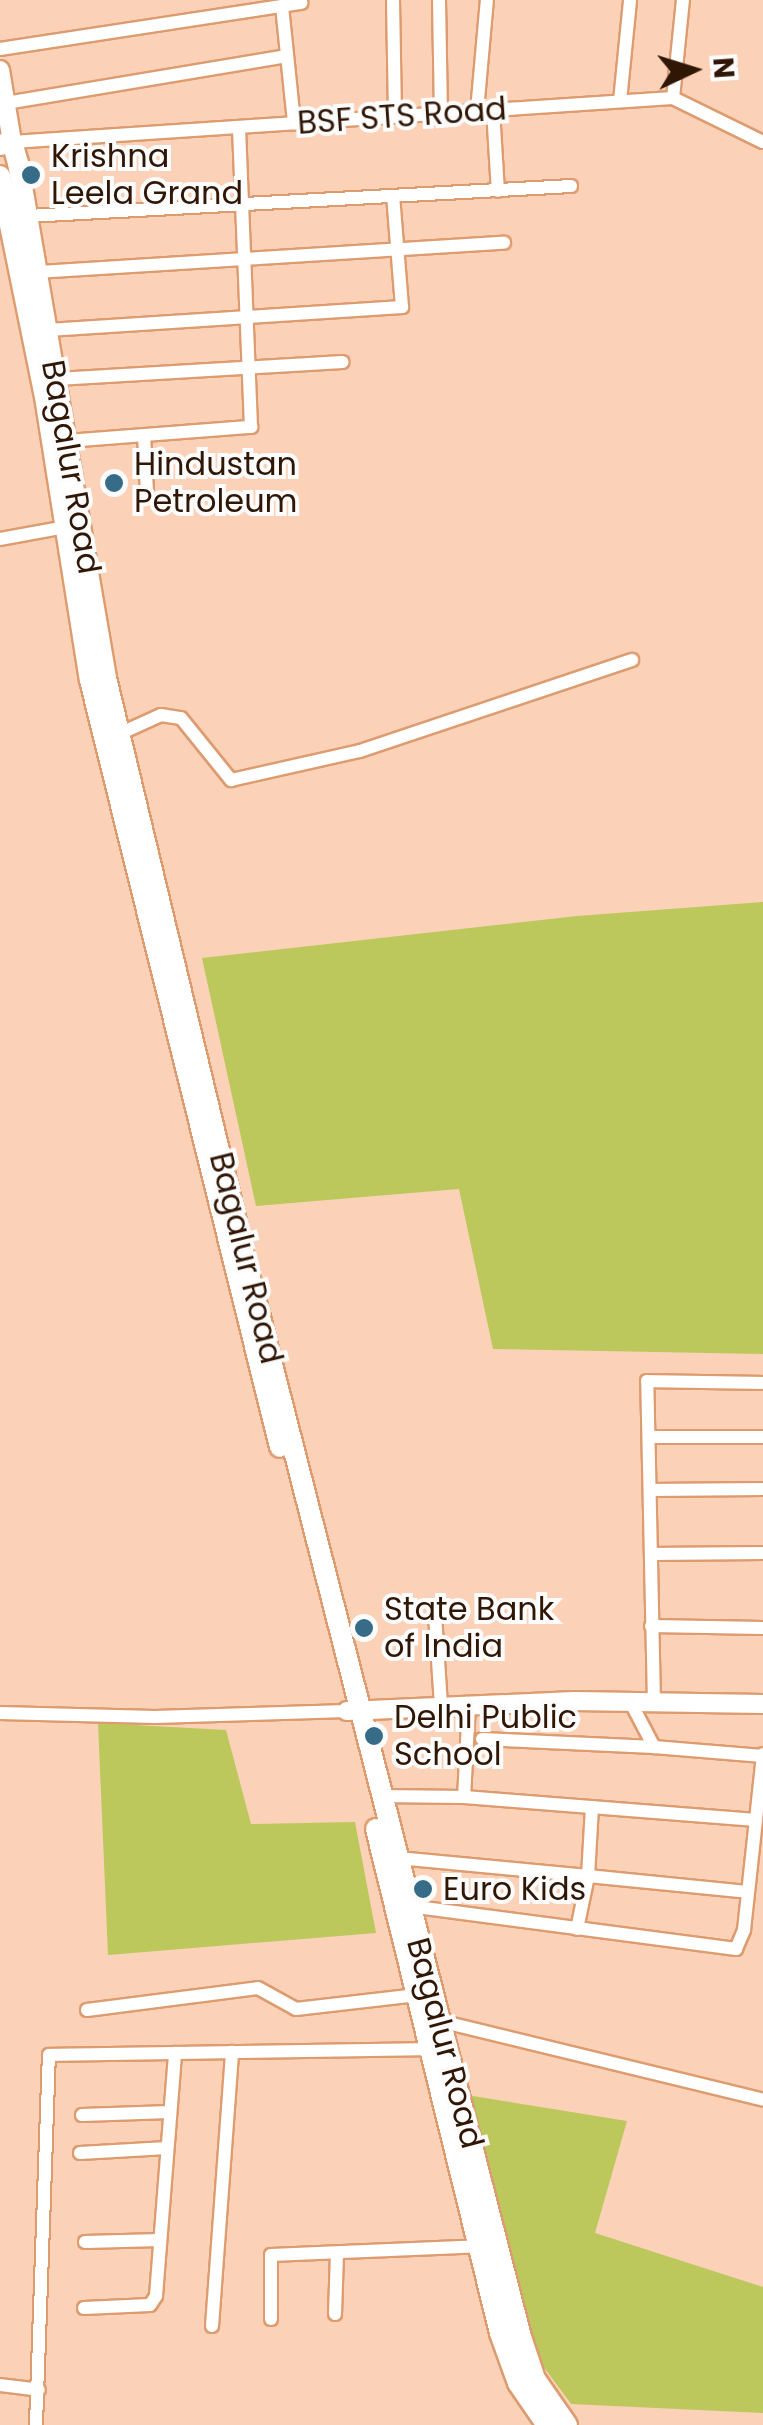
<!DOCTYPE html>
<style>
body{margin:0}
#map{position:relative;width:763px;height:2425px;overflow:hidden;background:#fbd2b7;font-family:Poppins,sans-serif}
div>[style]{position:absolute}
.green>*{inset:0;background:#bcc75c}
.roads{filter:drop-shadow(2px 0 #dd9c70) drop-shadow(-2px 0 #dd9c70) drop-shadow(0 2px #dd9c70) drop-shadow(0 -2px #dd9c70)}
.street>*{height:12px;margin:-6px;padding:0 6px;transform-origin:6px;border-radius:6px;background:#fff}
.secondary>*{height:18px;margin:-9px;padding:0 9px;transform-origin:9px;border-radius:9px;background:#fff}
.primary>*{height:20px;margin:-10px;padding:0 10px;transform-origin:10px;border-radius:10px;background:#fff}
.dots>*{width:28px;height:28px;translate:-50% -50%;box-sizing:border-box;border:5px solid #fcfcfc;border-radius:50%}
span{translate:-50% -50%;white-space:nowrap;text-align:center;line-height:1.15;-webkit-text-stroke:8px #fcfcfc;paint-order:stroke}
.street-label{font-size:32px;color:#2f1605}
.poi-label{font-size:32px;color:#2f1605}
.left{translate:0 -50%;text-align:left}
.north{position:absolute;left:643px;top:20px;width:100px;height:100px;-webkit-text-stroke:8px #fcfcfc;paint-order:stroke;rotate:86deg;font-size:28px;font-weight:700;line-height:40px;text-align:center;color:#2f1605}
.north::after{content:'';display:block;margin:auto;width:35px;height:45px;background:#2f1605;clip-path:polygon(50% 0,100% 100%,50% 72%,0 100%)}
</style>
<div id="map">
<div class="green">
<i style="clip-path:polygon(763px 902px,763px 1354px,493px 1349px,459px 1189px,256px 1206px,202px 958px,577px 916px)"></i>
<i style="clip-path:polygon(98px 1723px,226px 1730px,251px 1824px,355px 1822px,376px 1933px,108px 1955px)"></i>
<i style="clip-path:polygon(467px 2095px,627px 2121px,595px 2233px,763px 2287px,763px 2413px,571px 2404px,535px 2355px)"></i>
</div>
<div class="roads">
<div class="street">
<i style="left:393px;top:0;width:116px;rotate:89deg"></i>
<i style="left:439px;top:0;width:113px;rotate:89deg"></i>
<i style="left:282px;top:6px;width:118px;rotate:84.1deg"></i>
<i style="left:0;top:49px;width:305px;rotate:-8.7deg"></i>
<i style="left:673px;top:98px;width:99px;rotate:-84.2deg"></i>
<i style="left:620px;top:101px;width:101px;rotate:-84.3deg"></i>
<i style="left:6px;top:103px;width:285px;rotate:-9.5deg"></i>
<i style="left:493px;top:110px;width:81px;rotate:86.5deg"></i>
<i style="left:477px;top:111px;width:111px;rotate:-84.9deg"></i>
<i style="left:12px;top:142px;width:662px;rotate:-3.81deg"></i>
<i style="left:673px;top:98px;width:100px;rotate:26.1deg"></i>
<i style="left:28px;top:216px;width:544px;rotate:-3.16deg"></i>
<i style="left:38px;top:272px;width:467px;rotate:-3.6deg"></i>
<i style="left:48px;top:330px;width:355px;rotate:-3.7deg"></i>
<i style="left:402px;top:307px;width:111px;rotate:-94.6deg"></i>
<i style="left:57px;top:379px;width:286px;rotate:-3.4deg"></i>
<i style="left:144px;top:435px;width:58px;rotate:87deg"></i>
<i style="left:67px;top:441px;width:185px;rotate:-4.4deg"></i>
<i style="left:251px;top:427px;width:300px;rotate:-92.3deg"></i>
<i style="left:0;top:539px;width:67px;rotate:-10.3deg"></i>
<i style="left:119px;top:734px;width:46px;rotate:-24.3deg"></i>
<i style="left:161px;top:715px;width:20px;rotate:9deg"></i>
<i style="left:181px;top:718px;width:80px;rotate:51.1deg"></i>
<i style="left:231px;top:780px;width:132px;rotate:-12.7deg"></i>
<i style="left:360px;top:751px;width:287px;rotate:-18.5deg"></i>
<i style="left:650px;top:1437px;width:113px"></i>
<i style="left:650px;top:1490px;width:113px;rotate:-0.5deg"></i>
<i style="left:651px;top:1554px;width:112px;rotate:-0.5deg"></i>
<i style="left:435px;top:1615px;width:91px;rotate:86.2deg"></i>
<i style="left:651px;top:1626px;width:112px;rotate:1deg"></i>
<i style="left:631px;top:1703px;width:50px;rotate:62.4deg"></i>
<i style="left:654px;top:1747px;width:109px;rotate:4.7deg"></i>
<i style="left:654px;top:1704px;width:323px;rotate:-91.2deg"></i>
<i style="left:647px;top:1381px;width:116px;rotate:1deg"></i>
<i style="left:469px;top:1705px;width:92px;rotate:93.1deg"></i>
<i style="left:464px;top:1797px;width:293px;rotate:4.5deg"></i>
<i style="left:0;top:1713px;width:155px;rotate:1.5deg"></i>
<i style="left:155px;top:1717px;width:192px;rotate:-1.8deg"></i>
<i style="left:482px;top:1739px;width:172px;rotate:2.7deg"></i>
<i style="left:380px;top:1796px;width:84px;rotate:0.7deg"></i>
<i style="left:592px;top:1807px;width:69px;rotate:93.3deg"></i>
<i style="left:588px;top:1876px;width:160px;rotate:5.7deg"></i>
<i style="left:398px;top:1858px;width:191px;rotate:5.4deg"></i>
<i style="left:588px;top:1876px;width:54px;rotate:101.7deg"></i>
<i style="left:409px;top:1906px;width:330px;rotate:7.5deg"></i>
<i style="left:736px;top:1949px;width:21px;rotate:-67deg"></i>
<i style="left:744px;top:1930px;width:177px;rotate:-83.8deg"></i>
<i style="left:87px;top:2010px;width:172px;rotate:-7.3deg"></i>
<i style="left:258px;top:1988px;width:43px;rotate:28.9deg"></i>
<i style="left:296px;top:2009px;width:122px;rotate:-6.6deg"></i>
<i style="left:436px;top:2020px;width:337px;rotate:13.7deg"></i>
<i style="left:82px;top:2115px;width:88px;rotate:-2deg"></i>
<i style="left:80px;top:2153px;width:87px;rotate:-3.3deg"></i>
<i style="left:85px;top:2242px;width:75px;rotate:-1.5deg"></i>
<i style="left:84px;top:2308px;width:66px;rotate:-2.6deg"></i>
<i style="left:150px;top:2305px;width:11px;rotate:-56deg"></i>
<i style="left:156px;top:2296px;width:244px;rotate:-85.5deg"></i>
<i style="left:335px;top:2314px;width:59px;rotate:-88.1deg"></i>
<i style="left:271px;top:2319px;width:64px;rotate:-90deg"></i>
<i style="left:271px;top:2255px;width:214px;rotate:-2.4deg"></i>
<i style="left:212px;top:2326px;width:275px;rotate:-85.8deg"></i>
<i style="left:0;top:2385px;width:39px;rotate:7deg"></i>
<i style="left:36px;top:2425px;width:370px;rotate:-88deg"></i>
<i style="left:49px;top:2055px;width:381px;rotate:-0.9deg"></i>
</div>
<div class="secondary">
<i style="left:0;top:70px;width:73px;rotate:80.5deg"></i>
<i style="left:347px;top:1711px;width:227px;rotate:-2.5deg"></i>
<i style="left:574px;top:1701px;width:189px;rotate:0.9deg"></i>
</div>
<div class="primary">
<i style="left:0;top:145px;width:12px;rotate:-14deg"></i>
<i style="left:12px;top:142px;width:22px;rotate:74deg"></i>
<i style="left:18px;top:163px;width:522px;rotate:80.3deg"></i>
<i style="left:106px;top:678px;width:597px;rotate:76.55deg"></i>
<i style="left:245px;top:1259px;width:1113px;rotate:75.64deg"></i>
<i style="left:521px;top:2337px;width:44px;rotate:71.6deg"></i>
<i style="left:535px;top:2379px;width:56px;rotate:55.2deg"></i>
<i style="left:0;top:176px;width:232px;rotate:78.5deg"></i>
<i style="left:46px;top:403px;width:280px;rotate:81deg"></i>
<i style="left:90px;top:680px;width:790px;rotate:76.09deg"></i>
<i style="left:376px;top:1829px;width:519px;rotate:76.18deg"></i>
<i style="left:500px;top:2333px;width:53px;rotate:70.2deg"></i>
<i style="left:518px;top:2383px;width:51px;rotate:55.4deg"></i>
</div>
</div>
<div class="dots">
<i style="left:31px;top:175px;background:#376c88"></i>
<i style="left:114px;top:483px;background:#376c88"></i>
<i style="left:364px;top:1628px;background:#376c88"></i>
<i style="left:374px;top:1736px;background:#376c88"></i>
<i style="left:423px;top:1889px;background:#376c88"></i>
</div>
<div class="street-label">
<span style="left:402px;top:116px;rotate:-4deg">BSF STS Road</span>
<span style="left:71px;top:467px;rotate:80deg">Bagalur Road</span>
<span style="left:246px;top:1258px;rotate:76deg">Bagalur Road</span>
<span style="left:445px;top:2043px;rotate:75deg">Bagalur Road</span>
</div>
<div class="poi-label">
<span class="left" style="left:51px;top:175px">Krishna<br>Leela Grand</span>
<span class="left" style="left:134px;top:483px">Hindustan<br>Petroleum</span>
<span class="left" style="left:384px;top:1628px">State Bank<br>of India</span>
<span class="left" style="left:394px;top:1736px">Delhi Public<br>School</span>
<span class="left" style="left:443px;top:1889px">Euro Kids</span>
</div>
<div class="north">N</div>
</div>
